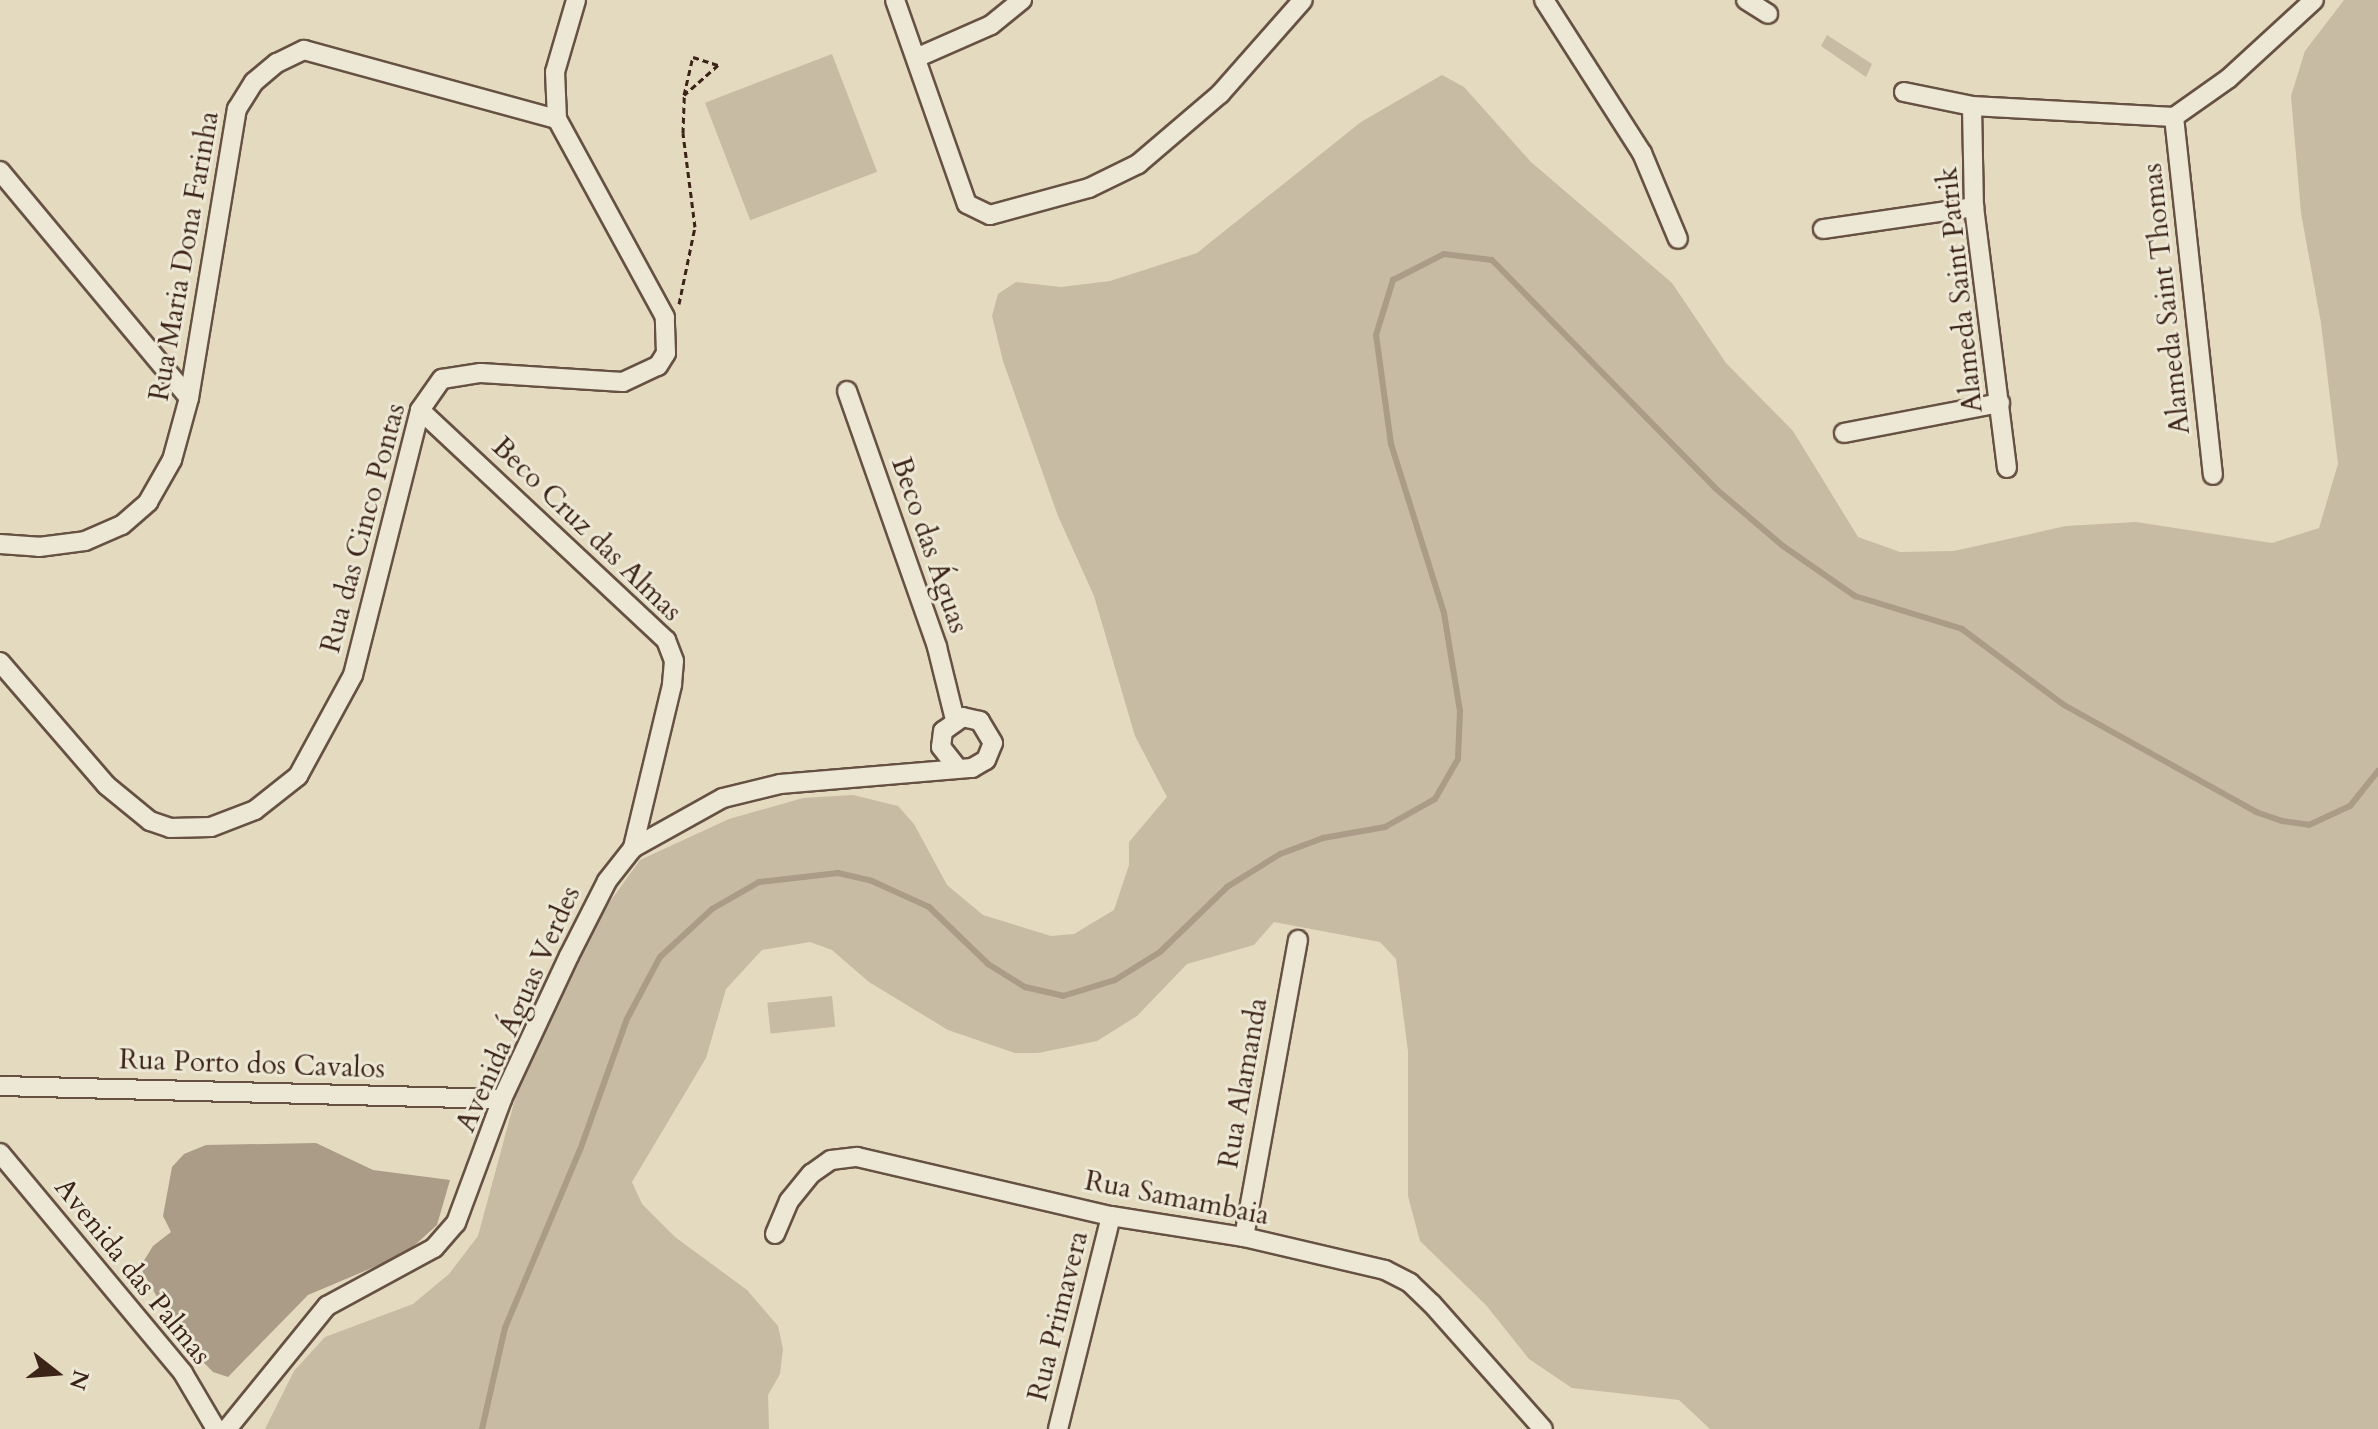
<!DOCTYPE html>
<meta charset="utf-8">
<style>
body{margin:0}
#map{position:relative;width:2378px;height:1429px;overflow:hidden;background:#e3dabf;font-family:Cardo,serif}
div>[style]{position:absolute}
.green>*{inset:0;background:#c7bba3;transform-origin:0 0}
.water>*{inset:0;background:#aa9c86}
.stream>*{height:6px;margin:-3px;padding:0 3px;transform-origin:3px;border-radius:3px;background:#aa9c86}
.path>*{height:3px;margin-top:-1.5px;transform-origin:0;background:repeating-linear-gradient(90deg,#3c2318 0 6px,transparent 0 10px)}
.roads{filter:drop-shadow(2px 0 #665142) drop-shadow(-2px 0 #665142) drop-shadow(0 2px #665142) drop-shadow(0 -2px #665142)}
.street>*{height:18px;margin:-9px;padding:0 9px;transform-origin:9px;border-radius:9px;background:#ede7d5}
span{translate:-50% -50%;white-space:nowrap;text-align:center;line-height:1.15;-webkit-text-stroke:6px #ede7d5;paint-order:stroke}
.street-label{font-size:28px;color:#3c2318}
.north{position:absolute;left:16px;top:1333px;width:80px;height:80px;-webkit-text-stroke:6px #ede7d5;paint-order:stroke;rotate:107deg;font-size:22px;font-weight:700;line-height:32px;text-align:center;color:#3c2318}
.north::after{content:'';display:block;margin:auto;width:28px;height:36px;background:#3c2318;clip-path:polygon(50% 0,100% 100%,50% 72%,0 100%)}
</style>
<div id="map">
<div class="green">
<i style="clip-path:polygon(2344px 0,2378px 0,2378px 1429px,1710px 1429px,1679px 1400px,1572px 1388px,1529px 1359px,1486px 1305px,1420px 1241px,1408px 1196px,1408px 1051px,1396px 959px,1380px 942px,1274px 922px,1254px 945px,1187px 964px,1137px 1016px,1097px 1041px,1038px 1053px,1015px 1053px,948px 1030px,869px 982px,832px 950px,810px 942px,762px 950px,726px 989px,706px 1058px,632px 1182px,642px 1204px,675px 1237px,747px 1290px,778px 1326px,783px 1349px,780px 1374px,768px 1395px,769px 1429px,265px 1429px,294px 1371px,325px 1337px,413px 1304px,449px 1274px,478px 1236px,522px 1073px,594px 924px,640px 860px,729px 819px,803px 798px,853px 795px,898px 806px,914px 824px,947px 885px,983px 915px,1051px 936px,1074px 934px,1114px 910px,1129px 865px,1129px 842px,1167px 797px,1135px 736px,1094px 596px,1058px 516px,1003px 361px,992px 316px,998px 294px,1016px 282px,1061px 287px,1110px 281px,1197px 253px,1361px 122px,1442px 75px,1464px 87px,1531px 162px,1672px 283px,1726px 363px,1793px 431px,1858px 537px,1900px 552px,1954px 551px,2066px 526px,2136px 522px,2272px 543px,2319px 528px,2338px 464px,2321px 323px,2301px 213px,2291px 96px,2305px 51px)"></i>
<i style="clip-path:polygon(1827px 35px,1872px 64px,1866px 77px,1821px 46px)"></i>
<i style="left:832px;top:54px;width:126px;height:136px;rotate:69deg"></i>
<i style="left:832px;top:996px;width:31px;height:65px;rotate:84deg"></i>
</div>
<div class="water">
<i style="clip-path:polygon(316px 1143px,373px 1170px,450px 1180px,437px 1225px,405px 1254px,308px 1295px,228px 1377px,213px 1372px,181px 1339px,140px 1267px,153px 1246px,171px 1232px,163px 1216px,172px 1167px,184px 1154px,206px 1145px)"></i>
</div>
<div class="stream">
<i style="left:482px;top:1429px;width:104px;rotate:-77.2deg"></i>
<i style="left:505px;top:1328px;width:193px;rotate:-67.2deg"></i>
<i style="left:580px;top:1150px;width:139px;rotate:-70.3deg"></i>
<i style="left:627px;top:1019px;width:70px;rotate:-62deg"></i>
<i style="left:660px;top:957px;width:71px;rotate:-42.7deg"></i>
<i style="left:712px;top:909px;width:54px;rotate:-29.9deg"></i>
<i style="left:759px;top:882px;width:80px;rotate:-6.5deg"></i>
<i style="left:838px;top:873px;width:35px;rotate:13deg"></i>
<i style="left:872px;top:881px;width:63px;rotate:24.5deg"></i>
<i style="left:929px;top:907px;width:82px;rotate:44deg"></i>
<i style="left:988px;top:964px;width:44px;rotate:31.9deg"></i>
<i style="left:1025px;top:987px;width:39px;rotate:13deg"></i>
<i style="left:1063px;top:996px;width:54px;rotate:-17.1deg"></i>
<i style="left:1115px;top:980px;width:53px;rotate:-31.9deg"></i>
<i style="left:1160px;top:952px;width:93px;rotate:-44.1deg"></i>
<i style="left:1227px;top:887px;width:62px;rotate:-31.9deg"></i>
<i style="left:1280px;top:854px;width:46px;rotate:-20.4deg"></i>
<i style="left:1323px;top:838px;width:63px;rotate:-10.1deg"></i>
<i style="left:1385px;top:827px;width:57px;rotate:-29.2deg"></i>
<i style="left:1435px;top:799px;width:46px;rotate:-60.1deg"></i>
<i style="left:1458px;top:759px;width:48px;rotate:-87.6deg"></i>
<i style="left:1460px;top:711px;width:99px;rotate:-99.3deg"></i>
<i style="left:1444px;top:613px;width:177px;rotate:-107.4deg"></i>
<i style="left:1391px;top:444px;width:110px;rotate:-97.8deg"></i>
<i style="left:1376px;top:335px;width:58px;rotate:-72.8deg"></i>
<i style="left:1393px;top:280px;width:57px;rotate:-27deg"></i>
<i style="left:1444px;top:254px;width:48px;rotate:7.1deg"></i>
<i style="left:1492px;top:260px;width:319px;rotate:45.6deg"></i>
<i style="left:1715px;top:488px;width:89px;rotate:40.5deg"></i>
<i style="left:1783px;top:546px;width:88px;rotate:34.8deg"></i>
<i style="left:1855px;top:596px;width:112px;rotate:17.1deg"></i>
<i style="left:1962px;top:629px;width:127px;rotate:36.7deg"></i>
<i style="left:2064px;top:705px;width:220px;rotate:29.1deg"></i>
<i style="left:2256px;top:812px;width:28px;rotate:19deg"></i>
<i style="left:2282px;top:821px;width:27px;rotate:8deg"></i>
<i style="left:2309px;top:825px;width:45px;rotate:-24.9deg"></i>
<i style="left:2350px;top:806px;width:45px;rotate:-51.3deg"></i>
</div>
<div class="path">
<i style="left:679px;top:304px;width:79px;rotate:-78.3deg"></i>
<i style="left:695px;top:227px;width:95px;rotate:-97.3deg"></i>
<i style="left:683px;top:133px;width:38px;rotate:-88deg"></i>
<i style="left:684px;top:95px;width:39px;rotate:-77deg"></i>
<i style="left:693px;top:57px;width:26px;rotate:18deg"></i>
<i style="left:718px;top:65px;width:45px;rotate:138.6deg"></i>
</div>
<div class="roads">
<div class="street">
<i style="left:895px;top:0;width:216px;rotate:70.6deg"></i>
<i style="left:967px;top:204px;width:25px;rotate:26deg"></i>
<i style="left:990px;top:215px;width:103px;rotate:-15.3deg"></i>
<i style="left:1089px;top:188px;width:55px;rotate:-26.1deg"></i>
<i style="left:1138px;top:164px;width:108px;rotate:-40.5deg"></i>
<i style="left:1220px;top:94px;width:125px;rotate:-48.6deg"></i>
<i style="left:1544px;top:0;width:182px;rotate:57.4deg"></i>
<i style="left:1642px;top:153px;width:93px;rotate:67.3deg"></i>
<i style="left:1746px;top:0;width:26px;rotate:32deg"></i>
<i style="left:916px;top:58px;width:82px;rotate:-23.7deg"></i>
<i style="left:991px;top:25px;width:40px;rotate:-39deg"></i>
<i style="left:1904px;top:92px;width:69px;rotate:11.6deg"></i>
<i style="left:1972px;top:106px;width:202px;rotate:3.1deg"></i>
<i style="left:2174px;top:117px;width:67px;rotate:-35.3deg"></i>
<i style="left:2229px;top:78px;width:115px;rotate:-42.5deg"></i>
<i style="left:1972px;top:106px;width:101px;rotate:88.9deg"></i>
<i style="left:1974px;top:207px;width:263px;rotate:82.8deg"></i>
<i style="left:2174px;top:117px;width:360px;rotate:83.8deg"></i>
<i style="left:0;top:171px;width:295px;rotate:50.2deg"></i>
<i style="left:1823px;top:229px;width:153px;rotate:-8.3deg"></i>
<i style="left:847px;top:391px;width:271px;rotate:70.6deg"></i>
<i style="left:937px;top:647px;width:75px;rotate:76.1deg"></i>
<i style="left:420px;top:410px;width:337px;rotate:43.1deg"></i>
<i style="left:666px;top:640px;width:22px;rotate:69deg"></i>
<i style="left:674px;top:661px;width:24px;rotate:95deg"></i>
<i style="left:672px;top:685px;width:168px;rotate:103.5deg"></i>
<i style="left:1844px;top:433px;width:159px;rotate:-10.9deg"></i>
<i style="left:0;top:544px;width:39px;rotate:4deg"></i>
<i style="left:39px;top:547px;width:46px;rotate:-7.4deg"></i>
<i style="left:85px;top:541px;width:40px;rotate:-23.4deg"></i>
<i style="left:122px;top:525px;width:35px;rotate:-41deg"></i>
<i style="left:148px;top:502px;width:48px;rotate:-60.3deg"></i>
<i style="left:172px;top:460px;width:64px;rotate:-74.7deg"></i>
<i style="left:189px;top:398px;width:293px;rotate:-80.6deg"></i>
<i style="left:237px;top:109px;width:32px;rotate:-58deg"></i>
<i style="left:254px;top:82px;width:30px;rotate:-40deg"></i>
<i style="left:277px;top:63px;width:30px;rotate:-26deg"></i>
<i style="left:304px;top:50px;width:262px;rotate:15.3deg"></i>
<i style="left:0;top:662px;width:162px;rotate:49.2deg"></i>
<i style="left:106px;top:785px;width:57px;rotate:39.3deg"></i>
<i style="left:150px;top:821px;width:21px;rotate:19deg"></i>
<i style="left:170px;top:828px;width:41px;rotate:-1.4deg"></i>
<i style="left:211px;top:827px;width:47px;rotate:-21.1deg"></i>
<i style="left:255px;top:810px;width:55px;rotate:-38.3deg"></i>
<i style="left:298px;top:776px;width:115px;rotate:-61.4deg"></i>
<i style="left:353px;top:675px;width:273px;rotate:-75.8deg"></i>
<i style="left:420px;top:410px;width:38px;rotate:-55deg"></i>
<i style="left:442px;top:379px;width:39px;rotate:-9deg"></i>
<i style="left:481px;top:373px;width:142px;rotate:3.6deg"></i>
<i style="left:623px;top:382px;width:38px;rotate:-25deg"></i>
<i style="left:658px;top:366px;width:15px;rotate:-58deg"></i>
<i style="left:666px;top:353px;width:36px;rotate:-92deg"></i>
<i style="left:665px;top:317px;width:226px;rotate:-118.6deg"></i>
<i style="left:557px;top:119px;width:47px;rotate:-92.4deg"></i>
<i style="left:555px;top:72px;width:75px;rotate:-73.7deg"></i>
<i style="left:0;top:1086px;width:502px;rotate:1.48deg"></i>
<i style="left:0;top:1153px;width:286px;rotate:50.2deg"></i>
<i style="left:183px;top:1373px;width:65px;rotate:59.5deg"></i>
<i style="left:775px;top:1234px;width:36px;rotate:-67deg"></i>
<i style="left:789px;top:1201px;width:35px;rotate:-51deg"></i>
<i style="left:811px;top:1174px;width:24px;rotate:-35deg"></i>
<i style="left:831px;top:1160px;width:26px;rotate:-7deg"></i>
<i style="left:857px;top:1157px;width:261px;rotate:13.1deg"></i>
<i style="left:1111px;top:1216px;width:135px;rotate:9deg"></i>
<i style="left:1244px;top:1237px;width:145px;rotate:13.2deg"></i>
<i style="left:1385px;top:1270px;width:28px;rotate:27deg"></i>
<i style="left:1410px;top:1283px;width:30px;rotate:44deg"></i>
<i style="left:1432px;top:1304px;width:167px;rotate:48.4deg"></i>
<i style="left:1244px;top:1237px;width:302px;rotate:-79.7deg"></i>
<i style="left:227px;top:1429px;width:159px;rotate:-50.9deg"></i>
<i style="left:327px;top:1306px;width:122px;rotate:-28.5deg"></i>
<i style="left:434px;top:1248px;width:33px;rotate:-49deg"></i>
<i style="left:456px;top:1223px;width:132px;rotate:-69.6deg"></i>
<i style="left:502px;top:1099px;width:158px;rotate:-64.9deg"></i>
<i style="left:569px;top:956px;width:84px;rotate:-63.1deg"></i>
<i style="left:607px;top:881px;width:42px;rotate:-51.8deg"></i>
<i style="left:633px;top:848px;width:103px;rotate:-29.1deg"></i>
<i style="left:723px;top:798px;width:59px;rotate:-13.8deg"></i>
<i style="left:780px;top:784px;width:193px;rotate:-4.8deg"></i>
<i style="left:972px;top:768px;width:16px;rotate:-30deg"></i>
<i style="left:986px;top:760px;width:18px;rotate:-68deg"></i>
<i style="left:993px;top:743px;width:26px;rotate:-121deg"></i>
<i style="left:980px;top:721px;width:17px;rotate:-167deg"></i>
<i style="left:963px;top:717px;width:24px;rotate:145deg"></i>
<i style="left:943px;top:731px;width:16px;rotate:97deg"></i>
<i style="left:941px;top:747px;width:24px;rotate:52deg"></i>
<i style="left:1058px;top:1429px;width:219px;rotate:-76deg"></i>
</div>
</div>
<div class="street-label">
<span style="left:184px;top:256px;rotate:-80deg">Rua Maria Dona Farinha</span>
<span style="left:1960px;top:290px;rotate:-96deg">Alameda Saint Patrik</span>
<span style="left:2166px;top:299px;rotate:-96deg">Alameda Saint Thomas</span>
<span style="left:363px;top:528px;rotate:-75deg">Rua das Cinco Pontas</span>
<span style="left:587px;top:529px;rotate:44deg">Beco Cruz das Almas</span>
<span style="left:930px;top:545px;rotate:71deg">Beco das Águas</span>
<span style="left:518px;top:1009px;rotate:-66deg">Avenida Águas Verdes</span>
<span style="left:252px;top:1064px;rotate:2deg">Rua Porto dos Cavalos</span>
<span style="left:1243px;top:1083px;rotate:-80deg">Rua Alamanda</span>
<span style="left:1177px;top:1198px;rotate:11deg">Rua Samambaia</span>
<span style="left:133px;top:1271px;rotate:51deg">Avenida das Palmas</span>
<span style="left:1058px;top:1316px;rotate:-76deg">Rua Primavera</span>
</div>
<div class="north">N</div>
</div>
